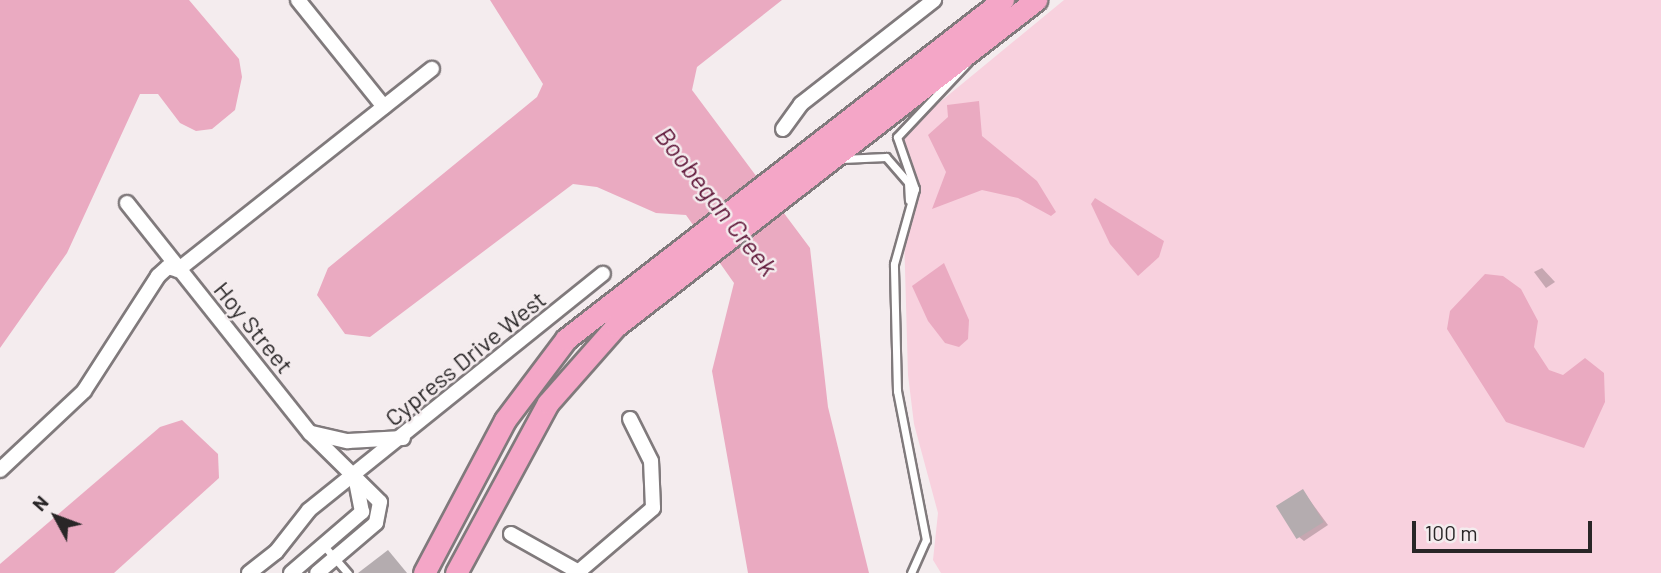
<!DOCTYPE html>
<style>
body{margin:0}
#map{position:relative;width:1661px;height:573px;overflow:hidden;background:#f4ecee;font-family:Barlow,sans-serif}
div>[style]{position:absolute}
.green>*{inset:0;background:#f8d1de}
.water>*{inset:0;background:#eaaac1}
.shadow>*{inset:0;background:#0003}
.building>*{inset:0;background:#b4acaf;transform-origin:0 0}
.roads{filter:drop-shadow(2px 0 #807a7c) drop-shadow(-2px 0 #807a7c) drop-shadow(0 2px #807a7c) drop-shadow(0 -2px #807a7c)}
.lane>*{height:7px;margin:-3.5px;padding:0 3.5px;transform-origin:3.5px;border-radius:3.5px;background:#fff}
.street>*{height:14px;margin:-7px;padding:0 7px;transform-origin:7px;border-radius:7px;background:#fff}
.primary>*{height:21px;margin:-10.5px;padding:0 10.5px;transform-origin:10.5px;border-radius:10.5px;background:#f4a6c7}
span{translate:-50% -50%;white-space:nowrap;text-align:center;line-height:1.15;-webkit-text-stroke:5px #f4ecee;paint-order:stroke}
.street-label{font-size:24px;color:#292627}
.water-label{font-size:26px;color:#5f1538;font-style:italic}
.north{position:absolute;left:21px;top:482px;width:70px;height:70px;-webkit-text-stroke:5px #f4ecee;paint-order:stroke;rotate:311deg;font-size:19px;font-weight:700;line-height:28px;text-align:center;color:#292627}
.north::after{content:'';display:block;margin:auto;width:24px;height:32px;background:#292627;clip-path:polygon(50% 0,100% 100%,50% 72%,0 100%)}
.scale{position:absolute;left:1412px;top:521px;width:180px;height:32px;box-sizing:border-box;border:4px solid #292627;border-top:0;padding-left:9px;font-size:21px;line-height:24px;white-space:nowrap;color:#292627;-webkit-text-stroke:5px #f4ecee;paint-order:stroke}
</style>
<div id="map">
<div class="green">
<i style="clip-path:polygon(1064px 0,1661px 0,1661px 573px,941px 573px,933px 560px,938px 513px,914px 424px,908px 375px,904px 234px,920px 191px,900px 135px)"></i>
</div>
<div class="water">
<i style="clip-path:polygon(0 0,189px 0,239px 59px,242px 77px,235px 110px,212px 129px,196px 131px,180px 123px,158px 94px,140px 94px,67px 253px,0 348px)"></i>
<i style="clip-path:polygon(490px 0,782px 0,697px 67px,692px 90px,810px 248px,828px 407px,869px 573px,748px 573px,712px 371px,734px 283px,686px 215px,656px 213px,597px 187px,573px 184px,370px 337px,345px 334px,317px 295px,328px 268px,537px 97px,543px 84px)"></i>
<i style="clip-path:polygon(979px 101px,982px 136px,1037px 181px,1056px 212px,1051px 216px,1018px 198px,982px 190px,932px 209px,946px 172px,928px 135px,948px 117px,947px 105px)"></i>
<i style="clip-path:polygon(1095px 198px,1164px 241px,1159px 257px,1138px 276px,1110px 244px,1091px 204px)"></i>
<i style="clip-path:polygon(944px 263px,969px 320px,968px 339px,959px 347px,945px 343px,928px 321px,912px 286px)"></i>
<i style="clip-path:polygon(1485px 274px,1503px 276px,1521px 289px,1538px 321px,1534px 347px,1549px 370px,1563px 375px,1585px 358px,1604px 373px,1605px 402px,1584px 448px,1506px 422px,1447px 329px,1450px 311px)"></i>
<i style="clip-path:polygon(182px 420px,218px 454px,219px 478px,114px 573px,0 573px,0 564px,160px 427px)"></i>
</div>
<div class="shadow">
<i style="clip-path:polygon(1542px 268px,1555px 282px,1546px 288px,1534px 272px)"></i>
<i style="clip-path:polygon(1303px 491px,1328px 525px,1304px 541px,1299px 537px)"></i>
</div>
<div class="building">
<i style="left:1303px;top:489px;width:39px;height:32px;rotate:58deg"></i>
<i style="clip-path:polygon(388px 550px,407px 573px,358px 573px)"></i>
</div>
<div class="roads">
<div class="lane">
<i style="left:842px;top:159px;width:44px;rotate:-2.6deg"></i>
<i style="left:886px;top:157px;width:33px;rotate:49deg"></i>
<i style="left:908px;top:182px;width:18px;rotate:87deg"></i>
<i style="left:325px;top:547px;width:35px;rotate:49deg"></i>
<i style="left:911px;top:573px;width:36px;rotate:-66deg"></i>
<i style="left:926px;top:540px;width:152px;rotate:-101deg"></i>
<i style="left:897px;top:391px;width:127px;rotate:-91.4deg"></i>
<i style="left:894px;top:264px;width:78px;rotate:-74.4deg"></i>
<i style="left:915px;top:189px;width:55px;rotate:-109.1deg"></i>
<i style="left:897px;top:137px;width:103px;rotate:-46.6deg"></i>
</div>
<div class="street">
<i style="left:298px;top:0;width:137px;rotate:51.2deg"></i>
<i style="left:783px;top:129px;width:31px;rotate:-54deg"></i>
<i style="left:801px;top:104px;width:169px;rotate:-38deg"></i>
<i style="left:127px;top:203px;width:294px;rotate:51.5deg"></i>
<i style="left:310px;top:433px;width:98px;rotate:44.6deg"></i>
<i style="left:380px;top:502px;width:21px;rotate:101deg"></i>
<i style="left:376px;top:523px;width:77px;rotate:139.7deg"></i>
<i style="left:312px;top:433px;width:37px;rotate:13deg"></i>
<i style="left:348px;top:441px;width:55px;rotate:-3.1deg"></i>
<i style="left:0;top:470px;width:115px;rotate:-43.2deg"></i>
<i style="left:84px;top:391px;width:137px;rotate:-57.2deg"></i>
<i style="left:158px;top:276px;width:13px;rotate:-42deg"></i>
<i style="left:168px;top:267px;width:10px;rotate:17deg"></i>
<i style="left:178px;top:270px;width:324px;rotate:-38.4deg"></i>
<i style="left:511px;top:534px;width:76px;rotate:29.3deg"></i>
<i style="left:249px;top:573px;width:34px;rotate:-38deg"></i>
<i style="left:276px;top:552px;width:53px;rotate:-51.8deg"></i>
<i style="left:309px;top:510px;width:377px;rotate:-38.8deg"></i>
<i style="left:291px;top:573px;width:94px;rotate:-40.7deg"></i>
<i style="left:362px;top:512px;width:31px;rotate:-101deg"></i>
<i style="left:577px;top:573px;width:100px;rotate:-40.5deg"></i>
<i style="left:653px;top:508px;width:47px;rotate:-92.4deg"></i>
<i style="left:651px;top:461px;width:47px;rotate:-116.6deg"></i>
</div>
<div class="primary">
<i style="left:424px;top:573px;width:173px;rotate:-62.1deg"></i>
<i style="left:505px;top:420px;width:101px;rotate:-53deg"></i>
<i style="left:566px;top:339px;width:553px;rotate:-37.8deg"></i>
<i style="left:456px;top:573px;width:193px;rotate:-61.6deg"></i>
<i style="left:548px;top:403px;width:103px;rotate:-48.6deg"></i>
<i style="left:616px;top:326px;width:532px;rotate:-37.82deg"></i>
</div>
</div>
<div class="street-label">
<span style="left:254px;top:327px;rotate:51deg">Hoy Street</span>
<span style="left:465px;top:358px;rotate:-39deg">Cypress Drive West</span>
</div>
<div class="water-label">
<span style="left:717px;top:201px;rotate:52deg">Boobegan Creek</span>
</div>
<div class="north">N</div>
<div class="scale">100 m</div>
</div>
